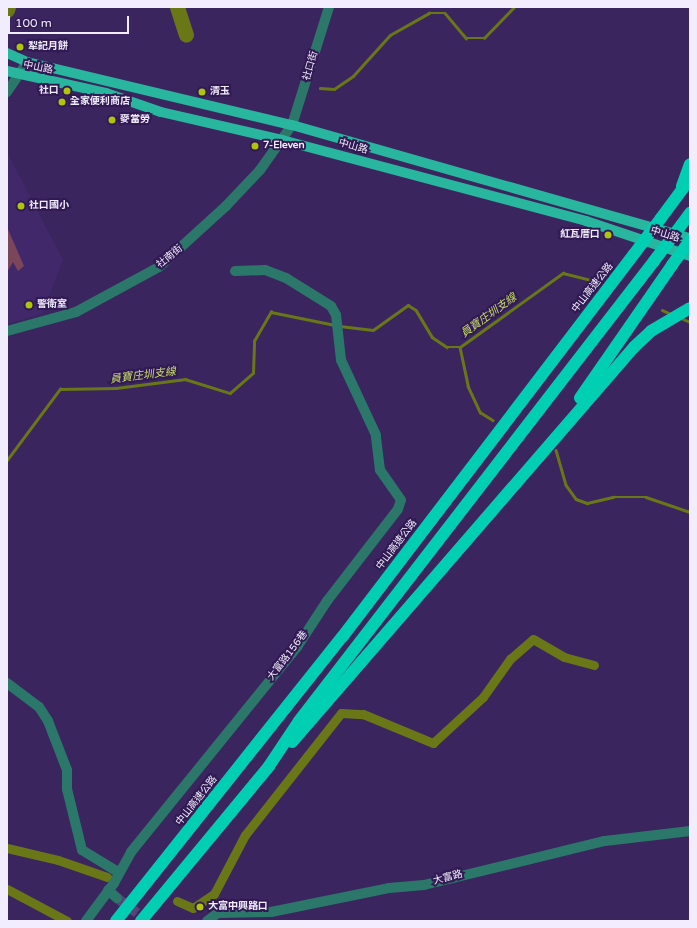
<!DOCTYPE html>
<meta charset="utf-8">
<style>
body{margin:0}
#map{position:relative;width:697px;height:928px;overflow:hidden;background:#3b255f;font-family:"Varela Round","Noto Sans TC",sans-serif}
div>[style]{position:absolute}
.built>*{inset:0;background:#41286a}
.green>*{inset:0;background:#7b4659}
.stream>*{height:2.5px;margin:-1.25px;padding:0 1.25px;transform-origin:1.25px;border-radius:1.25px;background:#697717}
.canal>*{height:9px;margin:-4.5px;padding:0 4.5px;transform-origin:4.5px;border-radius:4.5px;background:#697717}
.river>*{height:15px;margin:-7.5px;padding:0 7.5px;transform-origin:7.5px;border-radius:7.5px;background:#697717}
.minor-tunnel>*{height:10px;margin-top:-5px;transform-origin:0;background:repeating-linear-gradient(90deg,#564377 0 10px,transparent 0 15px)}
.minor>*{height:10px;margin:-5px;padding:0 5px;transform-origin:5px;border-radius:5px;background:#2b786a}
.tertiary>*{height:10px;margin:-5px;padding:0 5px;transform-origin:5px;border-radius:5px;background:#2b786a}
.primary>*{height:10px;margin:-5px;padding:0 5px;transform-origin:5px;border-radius:5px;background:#29b69e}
.motorway>*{height:12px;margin:-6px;padding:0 6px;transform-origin:6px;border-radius:6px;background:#00cfb3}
.motorway-bridge>*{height:12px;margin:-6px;padding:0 6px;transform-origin:6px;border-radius:6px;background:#00cfb3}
.dots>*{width:11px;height:11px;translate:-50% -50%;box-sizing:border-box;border:2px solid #311a54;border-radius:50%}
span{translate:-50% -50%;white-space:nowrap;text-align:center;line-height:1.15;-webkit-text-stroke:4px #311a54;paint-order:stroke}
.poi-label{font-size:10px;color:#f1edfc;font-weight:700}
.left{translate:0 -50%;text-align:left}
.right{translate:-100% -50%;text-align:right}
.street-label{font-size:10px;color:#f1edfc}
.water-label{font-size:11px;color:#c8dd67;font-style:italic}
.frame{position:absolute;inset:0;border:8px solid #f1edfc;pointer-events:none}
.scale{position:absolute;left:8px;top:16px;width:121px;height:18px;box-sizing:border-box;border:2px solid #f1edfc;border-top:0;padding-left:5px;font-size:12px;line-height:14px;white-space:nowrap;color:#f1edfc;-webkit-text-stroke:3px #311a54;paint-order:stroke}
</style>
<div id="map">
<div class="built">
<i style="clip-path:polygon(7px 152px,63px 260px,42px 314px,7px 324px)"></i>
</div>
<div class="green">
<i style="clip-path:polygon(7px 227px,24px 266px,18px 271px,13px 262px,7px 272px)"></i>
</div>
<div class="stream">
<i style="left:320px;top:88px;width:14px;rotate:4deg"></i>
<i style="left:334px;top:89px;width:23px;rotate:-34deg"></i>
<i style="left:353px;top:76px;width:55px;rotate:-47.9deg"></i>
<i style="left:390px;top:35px;width:45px;rotate:-29.4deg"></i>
<i style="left:429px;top:13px;width:16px"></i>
<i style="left:445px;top:13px;width:33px;rotate:50deg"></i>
<i style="left:466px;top:38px;width:18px"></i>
<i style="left:484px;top:38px;width:43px;rotate:-45.9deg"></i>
<i style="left:662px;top:310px;width:10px;rotate:24deg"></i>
<i style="left:681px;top:318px;width:10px;rotate:24deg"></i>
<i style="left:340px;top:326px;width:33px;rotate:7deg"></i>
<i style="left:373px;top:330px;width:43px;rotate:-35.5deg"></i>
<i style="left:408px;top:305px;width:9px;rotate:32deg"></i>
<i style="left:416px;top:310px;width:31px;rotate:59deg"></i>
<i style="left:432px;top:337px;width:18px;rotate:34deg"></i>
<i style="left:447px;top:347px;width:13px"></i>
<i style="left:460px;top:347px;width:127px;rotate:-35.7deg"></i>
<i style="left:563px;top:273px;width:29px;rotate:14deg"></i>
<i style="left:460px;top:347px;width:40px;rotate:78deg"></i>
<i style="left:468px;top:386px;width:29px;rotate:65deg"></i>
<i style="left:480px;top:412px;width:15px;rotate:32deg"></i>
<i style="left:556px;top:450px;width:36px;rotate:74deg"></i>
<i style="left:566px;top:485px;width:17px;rotate:54deg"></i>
<i style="left:576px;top:499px;width:12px;rotate:20deg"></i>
<i style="left:587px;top:503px;width:27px;rotate:-13deg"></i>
<i style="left:613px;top:497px;width:33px"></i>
<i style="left:646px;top:497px;width:46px;rotate:18.8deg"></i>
<i style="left:7px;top:460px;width:89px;rotate:-53.3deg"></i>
<i style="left:60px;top:389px;width:56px;rotate:-1deg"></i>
<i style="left:116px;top:388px;width:70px;rotate:-7.4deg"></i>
<i style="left:185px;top:379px;width:47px;rotate:17.3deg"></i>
<i style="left:230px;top:393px;width:30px;rotate:-41deg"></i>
<i style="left:253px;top:373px;width:32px;rotate:-88deg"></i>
<i style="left:254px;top:341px;width:34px;rotate:-60deg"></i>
<i style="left:271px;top:312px;width:65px;rotate:11.5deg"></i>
</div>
<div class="canal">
<i style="left:7px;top:848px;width:52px;rotate:13.2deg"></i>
<i style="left:58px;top:860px;width:52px;rotate:19.1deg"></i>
<i style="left:7px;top:889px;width:68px;rotate:28.1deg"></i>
<i style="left:177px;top:901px;width:17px;rotate:24deg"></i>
<i style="left:193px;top:908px;width:25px;rotate:-34deg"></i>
<i style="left:214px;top:894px;width:67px;rotate:-62.3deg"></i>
<i style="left:245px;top:835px;width:155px;rotate:-51.8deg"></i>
<i style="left:341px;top:713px;width:22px;rotate:3deg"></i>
<i style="left:363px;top:714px;width:76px;rotate:22.5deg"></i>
<i style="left:433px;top:743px;width:68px;rotate:-42.6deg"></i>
<i style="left:483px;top:697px;width:47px;rotate:-54.6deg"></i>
<i style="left:510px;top:659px;width:30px;rotate:-41deg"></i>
<i style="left:533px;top:639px;width:36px;rotate:30deg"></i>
<i style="left:564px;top:657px;width:31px;rotate:15deg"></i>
</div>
<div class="river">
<i style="left:177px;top:7px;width:29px;rotate:72deg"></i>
<i style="left:7px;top:10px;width:3px;rotate:-72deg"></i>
</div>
<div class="minor-tunnel">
<i style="left:117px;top:898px;width:39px;rotate:37deg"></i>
</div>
<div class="minor">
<i style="left:7px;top:331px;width:72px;rotate:-15.4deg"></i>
<i style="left:76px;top:312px;width:94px;rotate:-28.5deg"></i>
<i style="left:159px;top:267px;width:91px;rotate:-42.3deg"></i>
<i style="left:226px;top:206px;width:50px;rotate:-46.6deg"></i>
<i style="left:260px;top:170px;width:55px;rotate:-54.6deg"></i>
<i style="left:292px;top:125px;width:124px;rotate:-72.6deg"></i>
<i style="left:7px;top:683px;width:40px;rotate:37deg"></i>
<i style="left:39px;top:707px;width:17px;rotate:57deg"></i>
<i style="left:48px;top:721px;width:53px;rotate:68.8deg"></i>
<i style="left:67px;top:770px;width:19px;rotate:90deg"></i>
<i style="left:67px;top:789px;width:63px;rotate:76.2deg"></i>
<i style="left:82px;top:850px;width:42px;rotate:31.4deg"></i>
<i style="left:108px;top:890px;width:12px;rotate:42deg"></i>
<i style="left:86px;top:921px;width:47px;rotate:-53.6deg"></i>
<i style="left:114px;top:883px;width:35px;rotate:-61deg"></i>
<i style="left:131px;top:852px;width:264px;rotate:-51deg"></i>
<i style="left:297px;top:647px;width:55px;rotate:-56.9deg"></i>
<i style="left:327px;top:601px;width:116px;rotate:-52.3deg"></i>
<i style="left:398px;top:509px;width:9px;rotate:-72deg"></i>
<i style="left:401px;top:500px;width:37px;rotate:-125deg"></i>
<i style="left:380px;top:470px;width:35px;rotate:-97deg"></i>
<i style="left:376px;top:435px;width:83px;rotate:-115deg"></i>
<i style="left:341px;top:360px;width:45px;rotate:-96.3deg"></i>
<i style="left:336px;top:315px;width:10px;rotate:-119deg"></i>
<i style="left:331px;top:306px;width:53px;rotate:-148.1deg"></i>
<i style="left:286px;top:278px;width:22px;rotate:-159deg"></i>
<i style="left:265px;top:270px;width:30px;rotate:178deg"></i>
<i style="left:207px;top:921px;width:14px;rotate:-36deg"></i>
<i style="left:218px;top:913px;width:53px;rotate:-1.1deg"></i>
<i style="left:271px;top:912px;width:120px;rotate:-11.5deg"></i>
<i style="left:389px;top:888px;width:35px;rotate:-5deg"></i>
<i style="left:424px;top:885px;width:186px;rotate:-13.7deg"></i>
<i style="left:605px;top:841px;width:86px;rotate:-6.7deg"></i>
</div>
<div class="tertiary">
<i style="left:7px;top:92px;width:36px;rotate:-56deg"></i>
</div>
<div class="primary">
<i style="left:7px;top:53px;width:22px;rotate:24deg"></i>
<i style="left:27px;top:62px;width:272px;rotate:13.4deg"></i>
<i style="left:292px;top:125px;width:414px;rotate:15.9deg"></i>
<i style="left:7px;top:71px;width:101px;rotate:12.5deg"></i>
<i style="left:106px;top:93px;width:58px;rotate:19.1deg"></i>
<i style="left:161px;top:112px;width:124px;rotate:13deg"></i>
<i style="left:282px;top:140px;width:315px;rotate:14.9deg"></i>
<i style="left:586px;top:221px;width:110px;rotate:18.6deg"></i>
</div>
<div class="motorway">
<i style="left:682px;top:186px;width:23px;rotate:-70deg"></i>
<i style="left:661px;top:218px;width:49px;rotate:-53.4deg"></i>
<i style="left:682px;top:224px;width:14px;rotate:-54deg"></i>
<i style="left:580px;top:398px;width:162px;rotate:-55.3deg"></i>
<i style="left:292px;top:742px;width:522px;rotate:-49.11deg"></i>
<i style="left:634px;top:347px;width:23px;rotate:-43deg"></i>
<i style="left:651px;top:331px;width:45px;rotate:-30.5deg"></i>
<i style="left:116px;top:921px;width:364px;rotate:-51.5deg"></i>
<i style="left:343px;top:636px;width:480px;rotate:-52.7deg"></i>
<i style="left:141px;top:921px;width:201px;rotate:-50.4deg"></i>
<i style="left:269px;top:766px;width:54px;rotate:-56.3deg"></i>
<i style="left:299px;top:721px;width:581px;rotate:-52.34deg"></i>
</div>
<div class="motorway-bridge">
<i style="left:634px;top:254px;width:45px;rotate:-53.1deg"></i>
<i style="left:654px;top:261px;width:46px;rotate:-52.9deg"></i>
<i style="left:672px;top:265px;width:31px;rotate:-54deg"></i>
</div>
<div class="dots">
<i style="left:20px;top:47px;background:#aec50a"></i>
<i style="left:67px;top:91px;background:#aec50a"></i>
<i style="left:202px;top:92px;background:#aec50a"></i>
<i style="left:62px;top:102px;background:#aec50a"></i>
<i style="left:112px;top:120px;background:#aec50a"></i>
<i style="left:255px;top:146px;background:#aec50a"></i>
<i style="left:21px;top:206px;background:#aec50a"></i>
<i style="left:608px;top:235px;background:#aec50a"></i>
<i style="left:29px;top:305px;background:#aec50a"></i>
<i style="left:200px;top:907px;background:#aec50a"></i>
</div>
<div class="poi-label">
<span class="left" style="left:28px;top:47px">犁記月餅</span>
<span class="right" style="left:59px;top:91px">社口</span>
<span class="left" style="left:210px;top:92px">清玉</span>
<span class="left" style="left:70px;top:102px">全家便利商店</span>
<span class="left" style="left:120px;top:120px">麥當勞</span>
<span class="left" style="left:263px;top:146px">7-Eleven</span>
<span class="left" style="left:29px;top:206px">社口國小</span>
<span class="right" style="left:600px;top:235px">紅瓦厝口</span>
<span class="left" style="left:37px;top:305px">警衛室</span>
<span class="left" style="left:208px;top:907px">大富中興路口</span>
</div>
<div class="street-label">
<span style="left:311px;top:66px;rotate:-74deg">社口街</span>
<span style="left:38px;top:68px;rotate:11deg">中山路</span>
<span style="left:353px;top:147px;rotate:16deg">中山路</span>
<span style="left:665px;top:235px;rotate:17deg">中山路</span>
<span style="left:170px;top:257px;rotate:-39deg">社南街</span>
<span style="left:593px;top:288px;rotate:-52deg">中山高速公路</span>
<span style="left:397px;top:545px;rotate:-53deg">中山高速公路</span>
<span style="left:288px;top:656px;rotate:-53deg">大富路156巷</span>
<span style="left:197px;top:801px;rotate:-52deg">中山高速公路</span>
<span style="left:448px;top:878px;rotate:-15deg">大富路</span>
</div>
<div class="water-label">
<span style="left:489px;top:316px;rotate:-36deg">員寶庄圳支線</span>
<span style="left:143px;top:376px;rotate:-7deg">員寶庄圳支線</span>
</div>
<div class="frame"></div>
<div class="scale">100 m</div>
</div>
